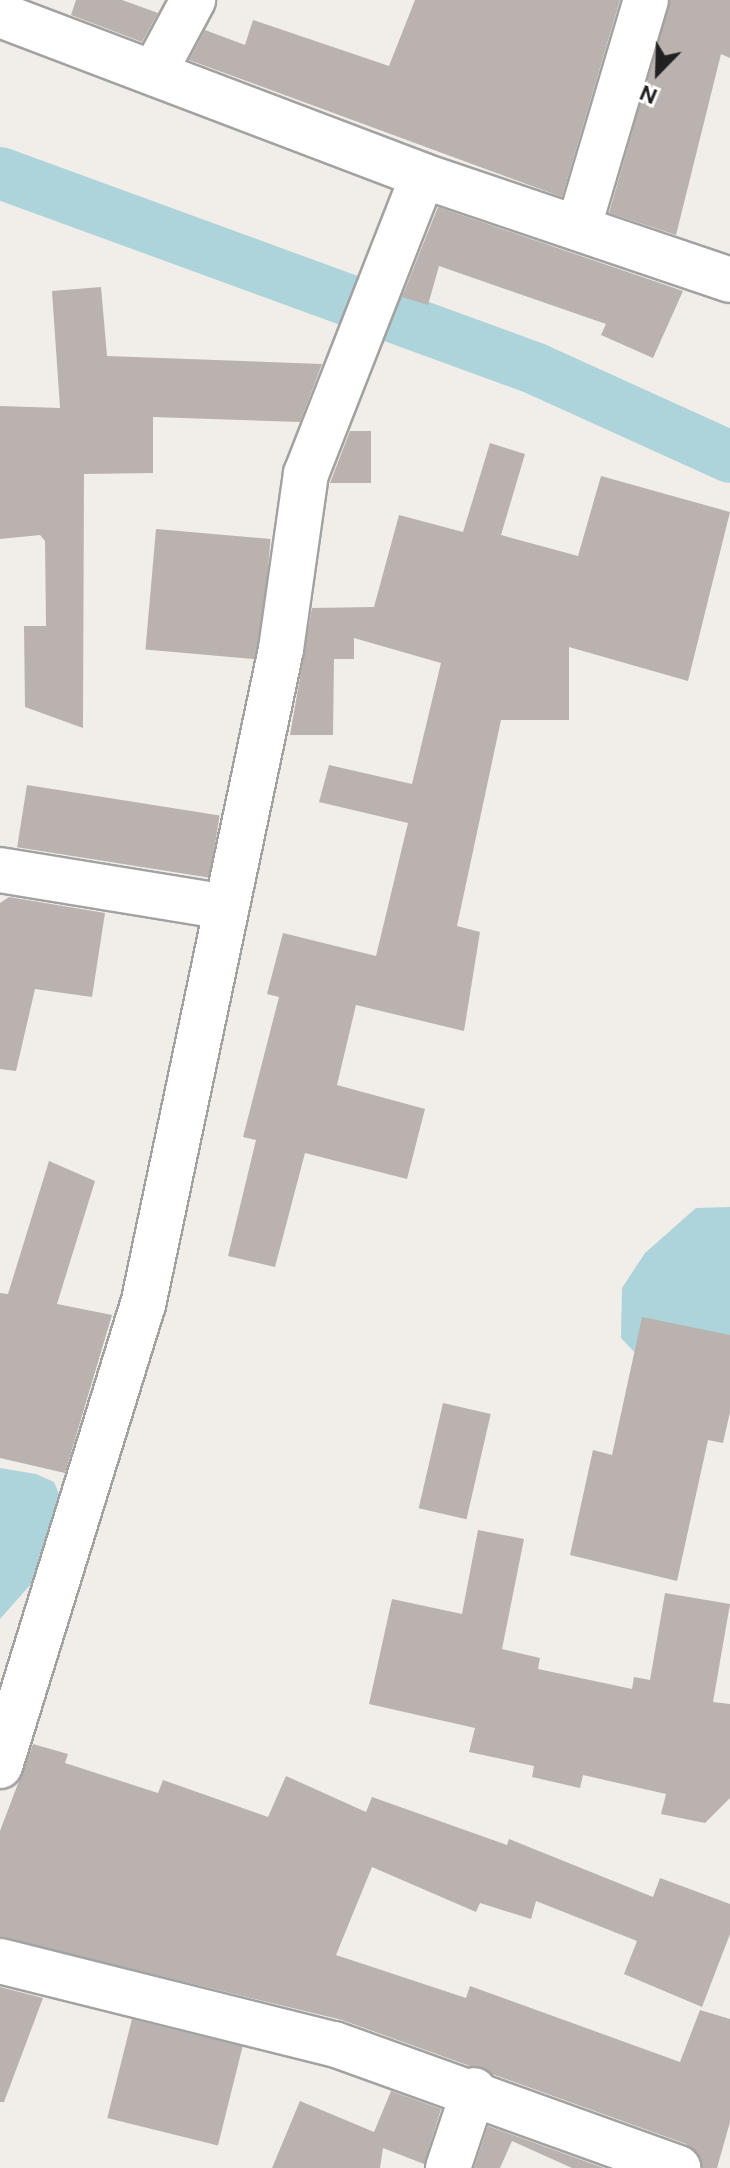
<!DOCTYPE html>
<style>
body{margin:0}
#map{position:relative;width:730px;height:2168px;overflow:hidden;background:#f1ede9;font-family:"DM Sans",sans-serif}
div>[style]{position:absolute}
.water>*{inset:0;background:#add4da}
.canal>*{height:52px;margin:-26px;padding:0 26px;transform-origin:26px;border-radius:26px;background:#add4da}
.building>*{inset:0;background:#bab2ae;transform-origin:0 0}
.roads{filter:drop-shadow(2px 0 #a2a2a2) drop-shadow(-2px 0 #a2a2a2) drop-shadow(0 2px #a2a2a2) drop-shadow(0 -2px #a2a2a2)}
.minor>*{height:44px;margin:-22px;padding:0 22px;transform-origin:22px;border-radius:22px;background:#fff}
span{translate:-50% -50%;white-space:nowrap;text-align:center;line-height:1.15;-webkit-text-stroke:7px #fff;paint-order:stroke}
.north{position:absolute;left:618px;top:32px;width:80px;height:80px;-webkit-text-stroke:6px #fff;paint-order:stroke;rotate:203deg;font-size:22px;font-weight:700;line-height:32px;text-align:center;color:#212121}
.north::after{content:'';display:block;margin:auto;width:28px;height:36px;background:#212121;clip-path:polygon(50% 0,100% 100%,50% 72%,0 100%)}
</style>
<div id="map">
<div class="water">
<i style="clip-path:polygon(730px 1207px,730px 1403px,640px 1358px,621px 1338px,622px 1288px,645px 1253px,696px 1208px)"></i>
<i style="clip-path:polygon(0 1468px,36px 1474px,54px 1482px,59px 1494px,31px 1584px,0 1619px)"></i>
</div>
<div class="canal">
<i style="left:0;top:173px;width:568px;rotate:20.06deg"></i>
<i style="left:534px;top:368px;width:215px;rotate:24.4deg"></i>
</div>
<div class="building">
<i style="clip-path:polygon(76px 0,122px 0,158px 13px,142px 42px,71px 15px)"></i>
<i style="clip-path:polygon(415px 0,620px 0,562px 197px,189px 60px,205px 30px,245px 45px,253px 20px,389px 66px)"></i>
<i style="clip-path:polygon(670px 0,730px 0,730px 58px,721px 54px,676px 235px,609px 213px)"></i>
<i style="clip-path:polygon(438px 207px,683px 291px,653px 358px,601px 335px,606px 324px,439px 266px,428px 305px,402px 297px)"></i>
<i style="clip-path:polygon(101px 287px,107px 356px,322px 364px,300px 422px,153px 417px,153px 473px,84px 474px,83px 728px,25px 707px,24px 626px,46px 626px,45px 541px,40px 535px,0 539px,0 406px,60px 408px,52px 291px)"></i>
<i style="clip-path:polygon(350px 431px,371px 431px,371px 483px,330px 483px)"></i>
<i style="clip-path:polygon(490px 443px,525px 454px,501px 535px,578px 556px,601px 476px,730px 512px,688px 681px,569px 647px,569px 720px,501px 720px,457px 926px,480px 932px,464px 1031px,356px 1005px,337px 1085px,425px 1109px,407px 1179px,305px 1153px,275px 1267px,228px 1256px,256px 1140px,243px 1137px,279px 997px,267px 994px,283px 933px,376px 956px,408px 823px,319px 802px,329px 765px,412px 784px,441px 663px,354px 638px,354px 659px,334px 659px,333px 735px,290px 735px,312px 608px,374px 607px,399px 515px,463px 532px)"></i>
<i style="left:156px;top:529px;width:115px;height:121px;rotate:5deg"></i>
<i style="left:27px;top:785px;width:195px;height:63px;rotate:9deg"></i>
<i style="clip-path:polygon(9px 897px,105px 913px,92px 997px,35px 989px,16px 1071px,0 1069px,0 903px)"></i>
<i style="clip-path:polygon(49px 1161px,95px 1181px,57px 1304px,112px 1315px,65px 1473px,0 1458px,0 1293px,8px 1294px)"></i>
<i style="clip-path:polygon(642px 1317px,730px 1335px,730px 1412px,723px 1443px,708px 1440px,677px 1581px,570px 1555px,593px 1450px,612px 1455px)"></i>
<i style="left:443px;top:1403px;width:49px;height:108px;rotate:13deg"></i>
<i style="clip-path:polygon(478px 1530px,524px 1539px,502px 1649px,540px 1658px,538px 1669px,632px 1689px,634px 1677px,650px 1680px,665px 1593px,730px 1604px,713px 1702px,730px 1704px,730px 1798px,705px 1823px,661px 1814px,666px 1794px,583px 1775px,580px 1788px,532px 1777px,534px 1766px,469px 1752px,475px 1728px,369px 1704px,392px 1599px,462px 1614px)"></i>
<i style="clip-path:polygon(33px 1744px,68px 1754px,65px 1763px,158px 1793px,163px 1780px,268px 1817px,286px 1776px,366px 1812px,372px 1797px,507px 1845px,509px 1839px,653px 1897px,660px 1878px,730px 1904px,730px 1934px,702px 2007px,624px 1974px,637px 1941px,536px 1901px,531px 1919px,480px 1903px,476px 1912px,372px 1867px,336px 1955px,466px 1998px,470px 1986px,680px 2062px,700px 2010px,730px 2019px,730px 2122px,717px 2168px,702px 2168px,686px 2144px,342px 2020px,0 1937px,0 1831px)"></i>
<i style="clip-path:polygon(0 1987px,43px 1998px,4px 2102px,0 2102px)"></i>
<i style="left:132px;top:2019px;width:114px;height:102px;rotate:14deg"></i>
<i style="clip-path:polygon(391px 2091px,441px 2109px,424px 2164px,383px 2148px,380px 2168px,272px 2168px,300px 2101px,374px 2132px)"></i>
<i style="clip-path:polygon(488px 2126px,604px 2168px,572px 2168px,512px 2141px,500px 2168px,474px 2168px)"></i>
</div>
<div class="roads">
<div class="minor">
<i style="left:0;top:15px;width:453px;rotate:20.8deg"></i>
<i style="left:423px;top:176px;width:324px;rotate:18.7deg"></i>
<i style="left:155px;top:71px;width:81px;rotate:-61.8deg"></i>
<i style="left:579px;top:226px;width:236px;rotate:-73.5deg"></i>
<i style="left:0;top:870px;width:229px;rotate:9.3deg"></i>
<i style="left:0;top:1766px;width:483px;rotate:-72.8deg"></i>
<i style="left:143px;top:1305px;width:670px;rotate:-78.12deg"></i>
<i style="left:281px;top:649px;width:177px;rotate:-81.9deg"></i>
<i style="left:306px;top:474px;width:320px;rotate:-68.6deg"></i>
<i style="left:0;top:1961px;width:344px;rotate:14deg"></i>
<i style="left:334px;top:2044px;width:366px;rotate:19.8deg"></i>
<i style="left:448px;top:2168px;width:82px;rotate:-71.6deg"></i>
</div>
</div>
<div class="north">N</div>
</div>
